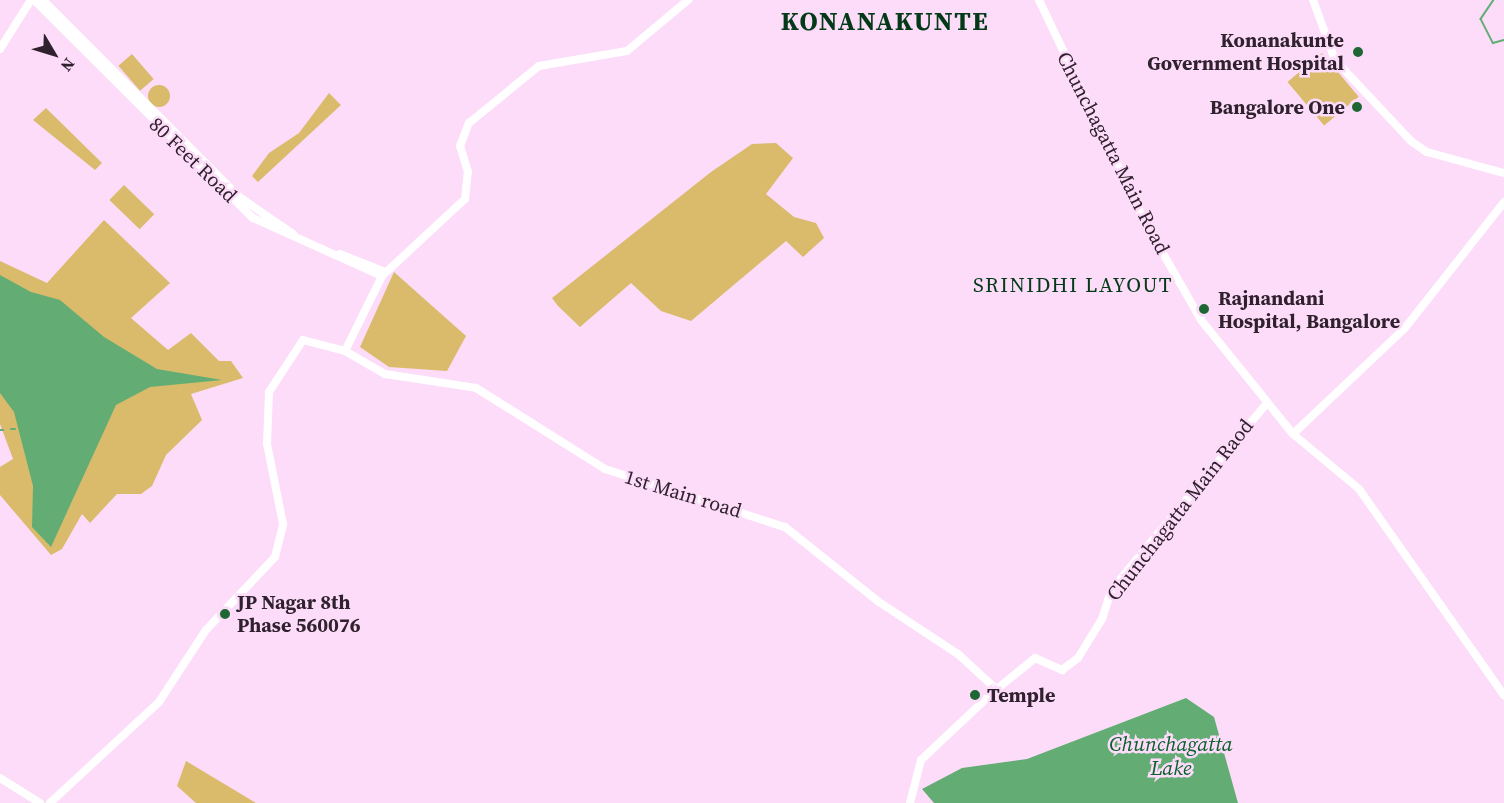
<!DOCTYPE html>
<style>
body{margin:0}
#map{position:relative;width:1504px;height:803px;overflow:hidden;background:#fcdcf8;font-family:"Source Serif 4",serif}
div>[style]{position:absolute}
.green>*{inset:0;background:#d9bb6b;transform-origin:0 0}
.round{border-radius:50%}
.water>*{inset:0;background:#63ad74}
.stream>*{height:1.5px;margin:-0.75px;padding:0 0.75px;transform-origin:0.75px;border-radius:0.75px;background:#63ad74}
.secondary>*{height:8px;margin:-4px;padding:0 4px;transform-origin:4px;border-radius:4px;background:#fff}
.dots>*{width:16px;height:16px;translate:-50% -50%;box-sizing:border-box;border:3px solid #fcdcf8;border-radius:50%}
span{translate:-50% -50%;white-space:nowrap;text-align:center;line-height:1.15;-webkit-text-stroke:5px #fcdcf8;paint-order:stroke}
.poi-label{font-size:20px;color:#30212e;font-weight:700}
.right{translate:-100% -50%;text-align:right}
.left{translate:0 -50%;text-align:left}
.street-label{font-size:20px;color:#30212e}
.neighbourhood-label{font-size:21px;color:#033917;letter-spacing:1.5px}
.water-label{font-size:21px;color:#0a612b;font-style:italic}
.district-label{font-size:26px;color:#033917;font-weight:700;letter-spacing:1.5px}
.north{position:absolute;left:24px;top:24px;width:60px;height:60px;-webkit-text-stroke:4px #fcdcf8;paint-order:stroke;rotate:128deg;font-size:16px;font-weight:700;line-height:24px;text-align:center;color:#30212e}
.north::after{content:'';display:block;margin:auto;width:21px;height:27px;background:#30212e;clip-path:polygon(50% 0,100% 100%,50% 72%,0 100%)}
</style>
<div id="map">
<div class="green">
<i style="left:1322px;top:53px;width:57px;height:45px;rotate:50deg"></i>
<i style="left:132px;top:54px;width:33px;height:18px;rotate:49deg"></i>
<i class="round" style="left:148px;top:85px;width:22px;height:22px"></i>
<i style="clip-path:polygon(329px 93px,341px 105px,258px 182px,252px 176px,269px 153px,299px 133px)"></i>
<i style="clip-path:polygon(46px 108px,102px 163px,95px 170px,33px 120px)"></i>
<i style="clip-path:polygon(776px 143px,793px 158px,766px 194px,794px 217px,816px 223px,824px 238px,803px 257px,786px 241px,691px 321px,661px 311px,631px 283px,580px 327px,558px 306px,552px 298px,711px 172px,752px 144px)"></i>
<i style="left:124px;top:185px;width:42px;height:21px;rotate:44deg"></i>
<i style="clip-path:polygon(104px 220px,170px 283px,131px 318px,168px 350px,191px 333px,219px 361px,231px 361px,243px 378px,191px 394px,202px 420px,166px 455px,152px 486px,141px 494px,117px 494px,90px 523px,82px 514px,62px 549px,51px 555px,0 495px,0 467px,13px 459px,0 424px,0 261px,47px 283px)"></i>
<i style="clip-path:polygon(394px 272px,466px 336px,447px 371px,389px 367px,360px 347px)"></i>
<i style="clip-path:polygon(186px 761px,256px 803px,196px 803px,177px 786px)"></i>
</div>
<div class="water">
<i style="clip-path:polygon(0 275px,31px 292px,60px 300px,104px 337px,157px 369px,222px 380px,150px 387px,116px 405px,51px 547px,32px 527px,33px 486px,14px 412px,0 393px)"></i>
<i style="clip-path:polygon(1186px 698px,1214px 717px,1238px 803px,934px 803px,922px 789px,962px 768px,1027px 759px)"></i>
</div>
<div class="stream">
<i style="left:1494px;top:0;width:23px;rotate:124deg"></i>
<i style="left:1481px;top:19px;width:27px;rotate:63deg"></i>
<i style="left:1493px;top:43px;width:11px;rotate:-15deg"></i>
<i style="left:11px;top:429px;width:4px"></i>
<i style="left:0;top:430px;width:3px"></i>
</div>
<div class="secondary">
<i style="left:34px;top:0;width:309px;rotate:44.9deg"></i>
<i style="left:253px;top:218px;width:141px;rotate:24.2deg"></i>
<i style="left:43px;top:0;width:276px;rotate:45.1deg"></i>
<i style="left:238px;top:196px;width:67px;rotate:34.6deg"></i>
<i style="left:1039px;top:0;width:244px;rotate:64.5deg"></i>
<i style="left:1144px;top:220px;width:115px;rotate:60.3deg"></i>
<i style="left:1201px;top:320px;width:146px;rotate:51.1deg"></i>
<i style="left:1293px;top:434px;width:86px;rotate:39.8deg"></i>
<i style="left:1359px;top:489px;width:252px;rotate:54.9deg"></i>
<i style="left:1313px;top:0;width:64px;rotate:69.9deg"></i>
<i style="left:1335px;top:60px;width:111px;rotate:46.8deg"></i>
<i style="left:1411px;top:141px;width:19px;rotate:35deg"></i>
<i style="left:1427px;top:152px;width:80px;rotate:15.3deg"></i>
<i style="left:0;top:49px;width:58px;rotate:-57.7deg"></i>
<i style="left:340px;top:254px;width:48px;rotate:21.8deg"></i>
<i style="left:345px;top:351px;width:84px;rotate:-63.7deg"></i>
<i style="left:382px;top:276px;width:113px;rotate:-42.9deg"></i>
<i style="left:465px;top:199px;width:27px;rotate:-84deg"></i>
<i style="left:468px;top:172px;width:27px;rotate:-107deg"></i>
<i style="left:460px;top:146px;width:25px;rotate:-69deg"></i>
<i style="left:469px;top:123px;width:90px;rotate:-39.2deg"></i>
<i style="left:539px;top:66px;width:89px;rotate:-9.7deg"></i>
<i style="left:627px;top:51px;width:80px;rotate:-39.9deg"></i>
<i style="left:1293px;top:434px;width:154px;rotate:-43.4deg"></i>
<i style="left:1405px;top:328px;width:160px;rotate:-51.8deg"></i>
<i style="left:0;top:778px;width:47px;rotate:32deg"></i>
<i style="left:50px;top:803px;width:149px;rotate:-42.8deg"></i>
<i style="left:159px;top:702px;width:86px;rotate:-56.9deg"></i>
<i style="left:206px;top:630px;width:100px;rotate:-46.6deg"></i>
<i style="left:275px;top:557px;width:34px;rotate:-76deg"></i>
<i style="left:283px;top:524px;width:82px;rotate:-101.3deg"></i>
<i style="left:267px;top:444px;width:52px;rotate:-87.8deg"></i>
<i style="left:269px;top:392px;width:62px;rotate:-56.8deg"></i>
<i style="left:303px;top:340px;width:43px;rotate:14.7deg"></i>
<i style="left:345px;top:351px;width:46px;rotate:29.9deg"></i>
<i style="left:385px;top:374px;width:92px;rotate:8.7deg"></i>
<i style="left:476px;top:388px;width:152px;rotate:32.1deg"></i>
<i style="left:605px;top:469px;width:189px;rotate:17.9deg"></i>
<i style="left:785px;top:527px;width:120px;rotate:38.6deg"></i>
<i style="left:879px;top:602px;width:95px;rotate:33.4deg"></i>
<i style="left:958px;top:654px;width:52px;rotate:42.6deg"></i>
<i style="left:910px;top:803px;width:44px;rotate:-75.7deg"></i>
<i style="left:921px;top:760px;width:98px;rotate:-43.3deg"></i>
<i style="left:992px;top:693px;width:55px;rotate:-39.1deg"></i>
<i style="left:1035px;top:658px;width:30px;rotate:24deg"></i>
<i style="left:1062px;top:670px;width:20px;rotate:-37deg"></i>
<i style="left:1078px;top:658px;width:46px;rotate:-58.4deg"></i>
<i style="left:1102px;top:619px;width:32px;rotate:-72deg"></i>
<i style="left:1112px;top:589px;width:242px;rotate:-50.2deg"></i>
</div>
<div class="dots">
<i style="left:1358px;top:52px;background:#1e6735"></i>
<i style="left:1357px;top:107px;background:#1e6735"></i>
<i style="left:1204px;top:309px;background:#1e6735"></i>
<i style="left:225px;top:614px;background:#1e6735"></i>
<i style="left:975px;top:695px;background:#1e6735"></i>
</div>
<div class="poi-label">
<span class="right" style="left:1344px;top:52px">Konanakunte<br>Government Hospital</span>
<span class="right" style="left:1345px;top:107px">Bangalore One</span>
<span class="left" style="left:1218px;top:310px">Rajnandani<br>Hospital, Bangalore</span>
<span class="left" style="left:237px;top:614px">JP Nagar 8th<br>Phase 560076</span>
<span class="left" style="left:987px;top:695px">Temple</span>
</div>
<div class="street-label">
<span style="left:1113px;top:153px;rotate:63deg">Chunchagatta Main Road</span>
<span style="left:193px;top:160px;rotate:44deg">80 Feet Road</span>
<span style="left:683px;top:494px;rotate:17deg">1st Main road</span>
<span style="left:1180px;top:510px;rotate:-52deg">Chunchagatta Main Raod</span>
</div>
<div class="neighbourhood-label">
<span style="left:1073px;top:285px">SRINIDHI LAYOUT</span>
</div>
<div class="water-label">
<span style="left:1171px;top:756px">Chunchagatta<br>Lake</span>
</div>
<div class="district-label">
<span style="left:885px;top:22px">KONANAKUNTE</span>
</div>
<div class="north">N</div>
</div>
